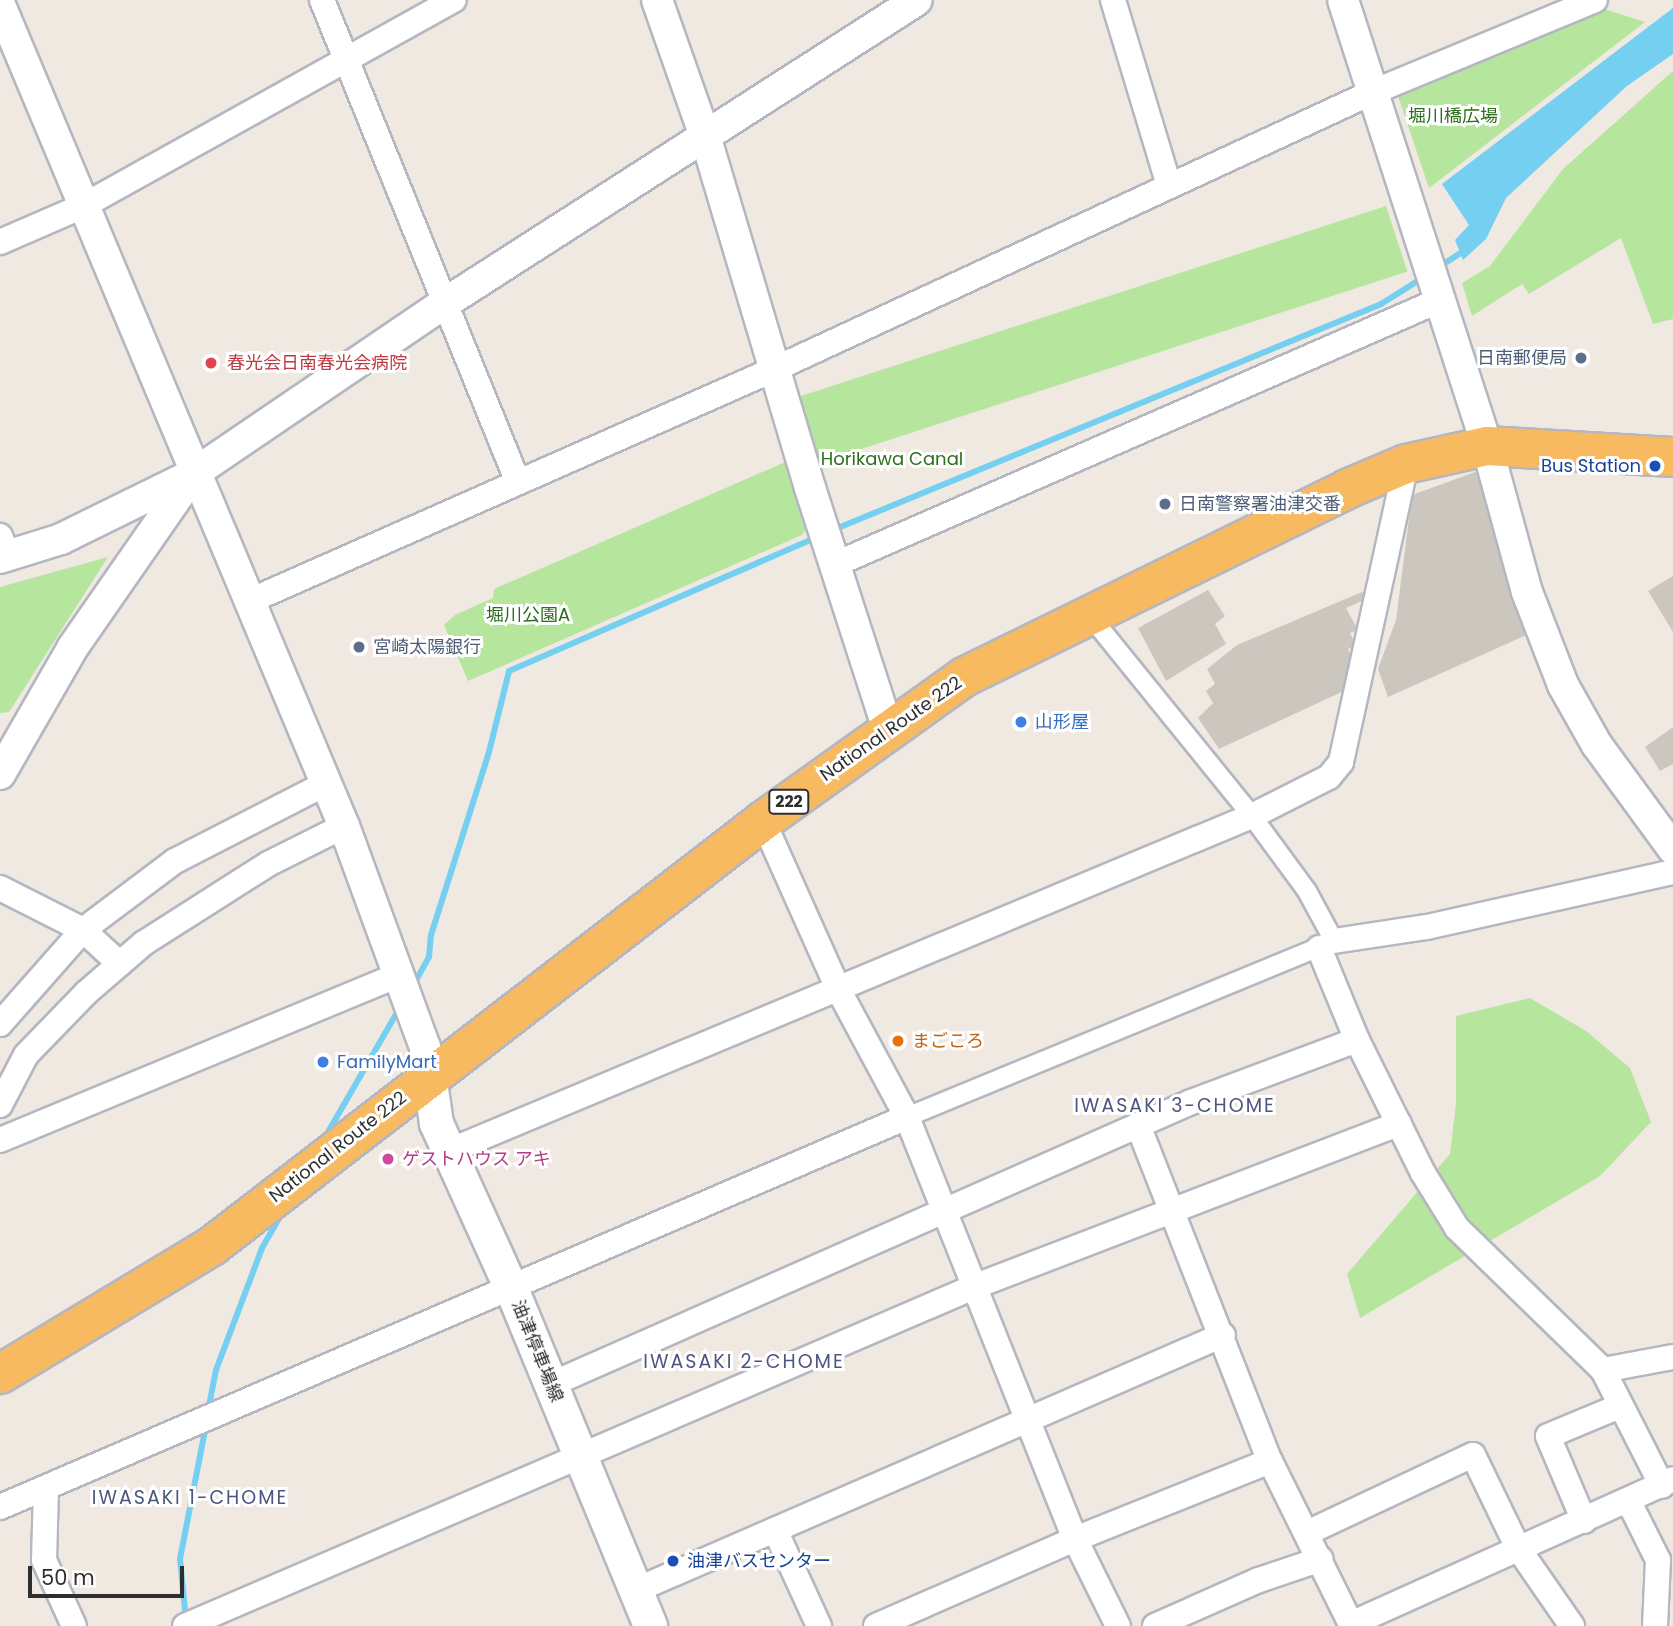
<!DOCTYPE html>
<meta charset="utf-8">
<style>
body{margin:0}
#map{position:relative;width:1673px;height:1626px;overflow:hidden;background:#efe9e1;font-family:Poppins,"Noto Sans JP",sans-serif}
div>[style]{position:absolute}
.green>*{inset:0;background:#b6e59e;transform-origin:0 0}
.water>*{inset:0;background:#75cff0}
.stream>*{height:6px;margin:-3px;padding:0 3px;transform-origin:3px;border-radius:3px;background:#75cff0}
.building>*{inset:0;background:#cbc7bf}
.roads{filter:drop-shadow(2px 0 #b4b7c1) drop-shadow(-2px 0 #b4b7c1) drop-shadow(0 2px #b4b7c1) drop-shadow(0 -2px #b4b7c1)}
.pedestrian>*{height:18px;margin:-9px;padding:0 9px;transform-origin:9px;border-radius:9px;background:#fff}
.minor>*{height:24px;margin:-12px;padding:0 12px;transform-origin:12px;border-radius:12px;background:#fff}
.tertiary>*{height:30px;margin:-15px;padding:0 15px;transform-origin:15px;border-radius:15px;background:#fff}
.secondary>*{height:33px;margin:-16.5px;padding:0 16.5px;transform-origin:16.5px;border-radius:16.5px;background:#fff}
.trunk>*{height:38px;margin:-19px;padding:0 19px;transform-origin:19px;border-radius:19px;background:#f8ba60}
.dots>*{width:19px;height:19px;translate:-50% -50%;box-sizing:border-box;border:4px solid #fff;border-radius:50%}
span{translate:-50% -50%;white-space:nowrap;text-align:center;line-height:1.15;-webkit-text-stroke:6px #fff;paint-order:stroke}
.shield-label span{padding:2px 5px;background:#fff;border:2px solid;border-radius:5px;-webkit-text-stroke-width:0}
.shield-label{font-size:16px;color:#2e2e2e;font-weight:700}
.park-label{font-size:18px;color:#2c6e1b}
.service-label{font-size:18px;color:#4e5e75}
.right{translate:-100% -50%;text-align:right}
.left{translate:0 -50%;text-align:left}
.health-label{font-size:18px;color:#be3a42}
.transit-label{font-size:18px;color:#164399}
.shop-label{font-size:18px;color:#366cbe}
.street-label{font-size:18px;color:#2e2e2e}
.food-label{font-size:18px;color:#c56008}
.hotel-label{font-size:18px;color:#b23c85}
.neighbourhood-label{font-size:19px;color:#4d5680;letter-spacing:2px}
.scale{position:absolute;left:28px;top:1566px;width:156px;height:32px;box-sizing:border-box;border:4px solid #2e2e2e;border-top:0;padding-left:9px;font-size:21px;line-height:24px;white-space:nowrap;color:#2e2e2e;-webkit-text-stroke:5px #fff;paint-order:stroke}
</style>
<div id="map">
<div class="green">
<i style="clip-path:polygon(1604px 9px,1645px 22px,1429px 188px,1397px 93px)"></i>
<i style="clip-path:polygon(1673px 71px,1673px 319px,1653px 324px,1621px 238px,1529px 294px,1522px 284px,1472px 316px,1462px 283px,1490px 266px,1563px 169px)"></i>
<i style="left:1386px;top:206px;width:69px;height:624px;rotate:72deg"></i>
<i style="clip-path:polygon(790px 460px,808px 526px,802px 535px,468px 681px,444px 625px,455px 615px,493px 598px,494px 589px)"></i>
<i style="clip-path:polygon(108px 557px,9px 712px,0 713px,0 587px)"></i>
<i style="clip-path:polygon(1530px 998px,1586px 1031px,1630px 1068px,1651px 1122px,1600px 1176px,1360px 1318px,1347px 1274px,1450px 1154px,1456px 1103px,1456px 1016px)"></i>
</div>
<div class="water">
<i style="clip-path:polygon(1673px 8px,1673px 54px,1627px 86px,1506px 198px,1486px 239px,1463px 260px,1455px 240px,1469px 225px,1442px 184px)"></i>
</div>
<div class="stream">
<i style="left:1439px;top:267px;width:31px;rotate:-33deg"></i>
<i style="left:833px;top:530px;width:593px;rotate:-22.41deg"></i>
<i style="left:1381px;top:304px;width:51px;rotate:-32.1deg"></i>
<i style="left:414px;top:984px;width:31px;rotate:-61deg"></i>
<i style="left:429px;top:957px;width:22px;rotate:-85deg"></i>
<i style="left:431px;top:935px;width:192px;rotate:-72.4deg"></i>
<i style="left:489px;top:752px;width:83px;rotate:-76.1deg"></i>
<i style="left:509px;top:671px;width:336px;rotate:-23.5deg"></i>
<i style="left:324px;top:1139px;width:150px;rotate:-60deg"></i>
<i style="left:208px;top:1411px;width:42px;rotate:-79deg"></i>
<i style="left:216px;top:1370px;width:130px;rotate:-69.3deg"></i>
<i style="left:262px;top:1248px;width:38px;rotate:-60deg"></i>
<i style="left:186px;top:1621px;width:62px;rotate:-95.5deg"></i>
<i style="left:180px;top:1559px;width:136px;rotate:-79deg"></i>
</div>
<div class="building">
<i style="clip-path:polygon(1478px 471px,1529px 634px,1388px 697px,1378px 669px,1396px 620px,1412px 495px)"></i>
<i style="clip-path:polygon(1673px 576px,1673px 632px,1648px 591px)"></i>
<i style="clip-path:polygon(1208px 590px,1225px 616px,1215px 624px,1226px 644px,1166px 681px,1138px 628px)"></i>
<i style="clip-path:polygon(1362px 592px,1366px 599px,1346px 608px,1358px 630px,1350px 633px,1356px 646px,1348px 649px,1355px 664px,1348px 667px,1353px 681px,1348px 689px,1219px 749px,1198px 718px,1213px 703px,1206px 691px,1215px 684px,1207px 669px,1237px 645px)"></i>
<i style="clip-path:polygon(1673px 727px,1673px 764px,1660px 771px,1645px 747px)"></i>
</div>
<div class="roads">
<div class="pedestrian">
<i style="left:907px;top:1117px;width:462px;rotate:-22.4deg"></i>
<i style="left:1334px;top:941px;width:57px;rotate:-118.4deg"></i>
<i style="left:1307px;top:891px;width:93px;rotate:-126.3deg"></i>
<i style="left:1252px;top:816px;width:259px;rotate:-129deg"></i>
</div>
<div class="minor">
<i style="left:322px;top:0;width:518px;rotate:67.89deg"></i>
<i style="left:1113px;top:0;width:193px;rotate:73.2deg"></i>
<i style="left:0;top:242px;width:93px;rotate:-23.5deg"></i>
<i style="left:85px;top:205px;width:422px;rotate:-29.1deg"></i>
<i style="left:0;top:536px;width:21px;rotate:67deg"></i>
<i style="left:836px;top:564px;width:659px;rotate:-23.61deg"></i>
<i style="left:252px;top:600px;width:574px;rotate:-23.84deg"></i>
<i style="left:777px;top:368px;width:657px;rotate:-24.85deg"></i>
<i style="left:1373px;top:92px;width:240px;rotate:-22.5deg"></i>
<i style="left:763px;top:821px;width:184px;rotate:65.9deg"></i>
<i style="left:838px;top:989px;width:145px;rotate:61.7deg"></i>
<i style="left:907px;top:1117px;width:454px;rotate:68.3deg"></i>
<i style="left:1075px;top:1539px;width:97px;rotate:63.7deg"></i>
<i style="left:0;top:888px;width:93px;rotate:26.8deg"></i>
<i style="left:83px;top:930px;width:50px;rotate:42.6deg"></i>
<i style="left:1334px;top:941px;width:94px;rotate:-8.6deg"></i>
<i style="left:1427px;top:927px;width:252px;rotate:-12.6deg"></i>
<i style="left:1319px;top:948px;width:100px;rotate:67.6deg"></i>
<i style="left:1357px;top:1040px;width:148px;rotate:63.6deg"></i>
<i style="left:1423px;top:1173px;width:65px;rotate:58.3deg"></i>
<i style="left:1457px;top:1228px;width:204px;rotate:44.2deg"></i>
<i style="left:1603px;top:1370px;width:130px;rotate:63deg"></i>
<i style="left:0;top:1024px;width:125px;rotate:-48.6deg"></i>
<i style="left:83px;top:930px;width:115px;rotate:-36.9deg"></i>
<i style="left:175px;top:861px;width:171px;rotate:-27.2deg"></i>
<i style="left:0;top:1105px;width:56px;rotate:-62.5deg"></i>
<i style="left:26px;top:1055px;width:86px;rotate:-45.9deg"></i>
<i style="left:86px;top:993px;width:77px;rotate:-40.8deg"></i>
<i style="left:144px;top:943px;width:147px;rotate:-32.5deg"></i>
<i style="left:268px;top:864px;width:85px;rotate:-26.6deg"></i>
<i style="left:1138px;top:1125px;width:361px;rotate:68.6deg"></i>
<i style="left:1270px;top:1461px;width:184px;rotate:63.6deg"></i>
<i style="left:0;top:1140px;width:429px;rotate:-22.5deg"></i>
<i style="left:449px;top:1151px;width:870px;rotate:-22.65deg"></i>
<i style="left:1252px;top:816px;width:86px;rotate:-26.9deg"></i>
<i style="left:1329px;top:777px;width:19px;rotate:-51deg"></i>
<i style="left:1341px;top:762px;width:305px;rotate:-77.7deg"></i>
<i style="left:1603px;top:1370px;width:71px;rotate:-10.5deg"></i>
<i style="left:552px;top:1384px;width:698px;rotate:-23.81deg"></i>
<i style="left:1191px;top:1102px;width:177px;rotate:-20.5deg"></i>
<i style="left:46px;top:1489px;width:71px;rotate:91.6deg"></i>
<i style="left:44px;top:1560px;width:72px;rotate:65.6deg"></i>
<i style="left:1629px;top:1502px;width:65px;rotate:63.4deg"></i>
<i style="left:1658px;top:1560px;width:66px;rotate:92.6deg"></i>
<i style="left:0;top:1507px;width:987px;rotate:-23.27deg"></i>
<i style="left:1584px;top:1521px;width:92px;rotate:-113deg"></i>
<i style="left:1548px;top:1436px;width:78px;rotate:-22.6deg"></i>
<i style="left:775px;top:1530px;width:106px;rotate:65.4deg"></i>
<i style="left:1309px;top:1532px;width:181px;rotate:-25.2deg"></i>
<i style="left:1473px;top:1455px;width:103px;rotate:64.2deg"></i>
<i style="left:1518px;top:1548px;width:95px;rotate:55.3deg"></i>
<i style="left:634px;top:1591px;width:642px;rotate:-23.49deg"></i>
<i style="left:1351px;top:1624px;width:353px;rotate:-24.2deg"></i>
<i style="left:185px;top:1626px;width:861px;rotate:-23.26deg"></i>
<i style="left:976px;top:1286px;width:453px;rotate:-21deg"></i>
<i style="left:876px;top:1626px;width:217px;rotate:-23.6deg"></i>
<i style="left:1075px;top:1539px;width:210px;rotate:-21.8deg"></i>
<i style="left:1155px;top:1626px;width:114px;rotate:-23.9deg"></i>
<i style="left:1259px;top:1580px;width:65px;rotate:-18.7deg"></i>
</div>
<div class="tertiary">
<i style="left:657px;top:0;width:147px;rotate:70.6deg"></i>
<i style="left:706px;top:139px;width:364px;rotate:73.4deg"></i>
<i style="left:810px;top:488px;width:254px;rotate:72.1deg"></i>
<i style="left:1343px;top:0;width:469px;rotate:72.1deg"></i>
<i style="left:1487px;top:446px;width:151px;rotate:74.7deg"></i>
<i style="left:1527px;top:592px;width:100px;rotate:68.8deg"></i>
<i style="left:1563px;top:685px;width:69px;rotate:60.5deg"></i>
<i style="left:1597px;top:745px;width:129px;rotate:53.8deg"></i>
<i style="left:0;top:5px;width:890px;rotate:67.27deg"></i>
<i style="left:344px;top:826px;width:235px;rotate:69.9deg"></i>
<i style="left:425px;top:1047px;width:28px;rotate:82deg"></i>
<i style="left:0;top:558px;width:64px;rotate:-17.3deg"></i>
<i style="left:61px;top:539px;width:147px;rotate:-26.2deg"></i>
<i style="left:193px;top:474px;width:301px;rotate:-34.2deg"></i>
<i style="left:442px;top:305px;width:564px;rotate:-32.7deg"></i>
<i style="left:0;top:774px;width:146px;rotate:-60.1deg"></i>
<i style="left:73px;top:647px;width:207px;rotate:-55.2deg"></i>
</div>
<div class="secondary">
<i style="left:429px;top:1075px;width:49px;rotate:81.7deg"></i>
<i style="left:436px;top:1123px;width:181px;rotate:65.6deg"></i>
<i style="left:511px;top:1288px;width:365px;rotate:67.6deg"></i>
</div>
<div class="trunk">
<i style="left:0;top:1374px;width:248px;rotate:-31.1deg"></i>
<i style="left:212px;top:1246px;width:696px;rotate:-37.64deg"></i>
<i style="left:763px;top:821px;width:247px;rotate:-35.6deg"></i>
<i style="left:964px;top:677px;width:427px;rotate:-26.1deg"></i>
<i style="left:1347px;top:489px;width:64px;rotate:-23deg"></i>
<i style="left:1406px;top:464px;width:83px;rotate:-12.5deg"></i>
<i style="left:1487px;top:446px;width:186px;rotate:3.4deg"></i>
</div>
</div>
<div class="dots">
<i style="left:1581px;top:358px;background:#5c6f8a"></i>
<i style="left:211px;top:363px;background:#e0444e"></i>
<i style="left:1655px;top:466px;background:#1a4fb4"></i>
<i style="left:1165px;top:504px;background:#5c6f8a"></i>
<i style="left:359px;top:647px;background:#5c6f8a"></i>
<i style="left:1021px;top:722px;background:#3f7fe0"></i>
<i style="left:898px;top:1041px;background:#e8710a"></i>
<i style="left:323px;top:1062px;background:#3f7fe0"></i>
<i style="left:388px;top:1159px;background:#d1479c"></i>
<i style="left:673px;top:1561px;background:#1a4fb4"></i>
</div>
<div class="shield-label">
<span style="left:789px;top:802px">222</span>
</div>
<div class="park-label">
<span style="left:1453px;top:116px">堀川橋広場</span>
<span style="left:892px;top:459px">Horikawa Canal</span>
<span style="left:528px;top:615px">堀川公園A</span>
</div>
<div class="service-label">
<span class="right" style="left:1567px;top:358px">日南郵便局</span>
<span class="left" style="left:1179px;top:504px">日南警察署油津交番</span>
<span class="left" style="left:373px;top:647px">宮崎太陽銀行</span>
</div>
<div class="health-label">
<span class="left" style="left:227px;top:363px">春光会日南春光会病院</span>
</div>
<div class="transit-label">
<span class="right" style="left:1641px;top:466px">Bus Station</span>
<span class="left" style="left:687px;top:1561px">油津バスセンター</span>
</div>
<div class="shop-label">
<span class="left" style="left:1035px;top:722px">山形屋</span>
<span class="left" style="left:337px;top:1062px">FamilyMart</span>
</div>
<div class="street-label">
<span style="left:891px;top:729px;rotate:-35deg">National Route 222</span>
<span style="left:338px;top:1147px;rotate:-38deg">National Route 222</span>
<span style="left:537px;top:1351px;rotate:68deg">油津停車場線</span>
</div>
<div class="food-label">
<span class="left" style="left:912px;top:1041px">まごころ</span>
</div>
<div class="hotel-label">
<span class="left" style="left:402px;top:1159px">ゲストハウス アキ</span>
</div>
<div class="neighbourhood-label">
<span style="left:1175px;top:1106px">IWASAKI 3-CHOME</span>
<span style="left:744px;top:1362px">IWASAKI 2-CHOME</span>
<span style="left:190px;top:1498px">IWASAKI 1-CHOME</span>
</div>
<div class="scale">50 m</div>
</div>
